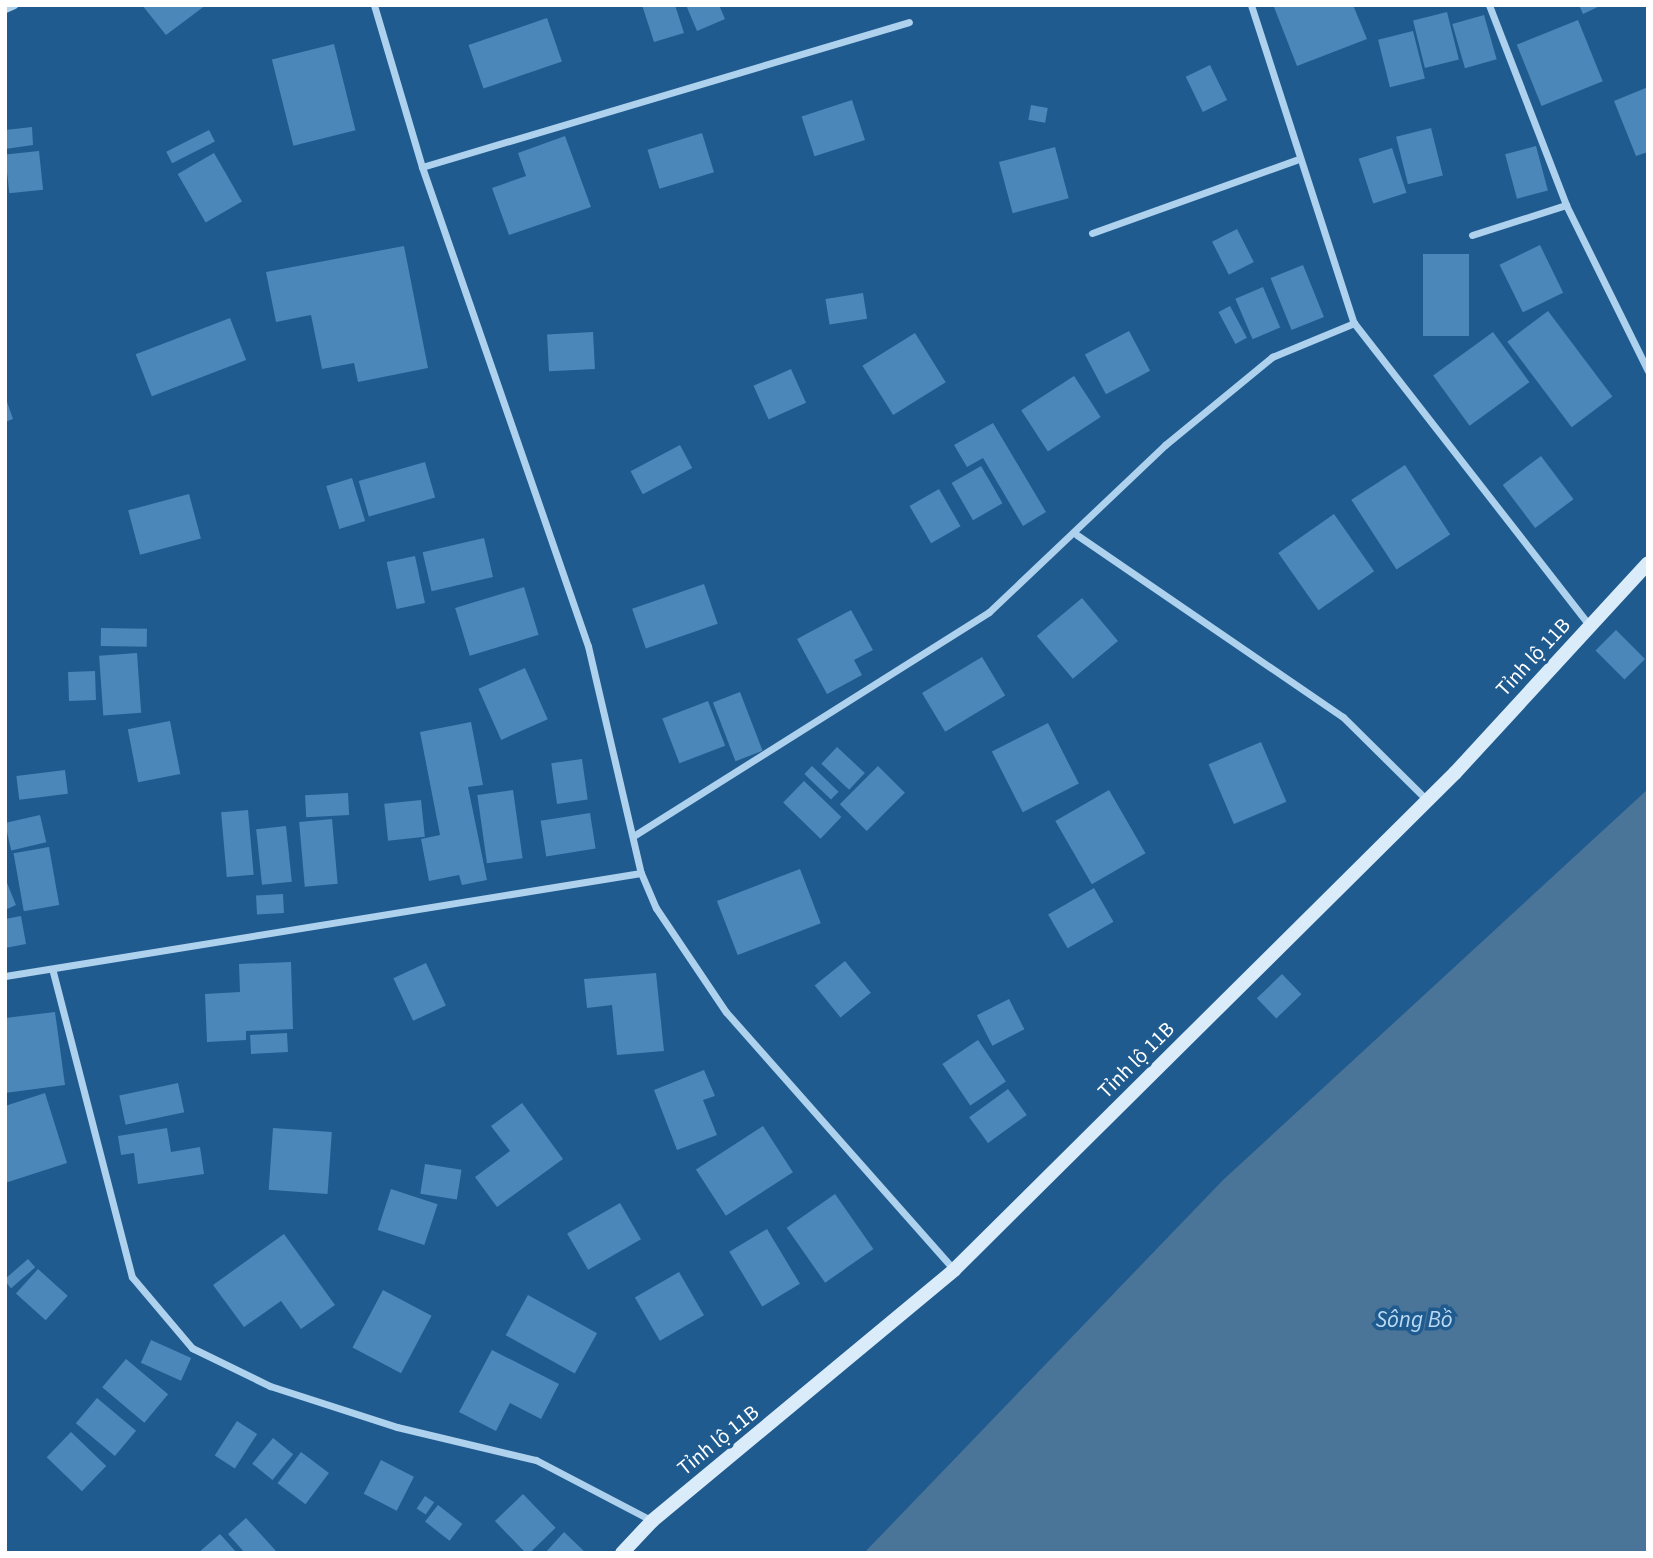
<!DOCTYPE html>
<meta charset="utf-8">
<style>
body{margin:0}
#map{position:relative;width:1653px;height:1558px;overflow:hidden;background:#1f5b8f;font-family:"Source Sans 3",sans-serif}
div>[style]{position:absolute}
.water>*{inset:0;background:#4a7498}
.building>*{inset:0;background:#4b87b8;transform-origin:0 0}
.minor>*{height:7px;margin:-3.5px;padding:0 3.5px;transform-origin:3.5px;border-radius:3.5px;background:#aed1ed}
.secondary>*{height:14px;margin:-7px;padding:0 7px;transform-origin:7px;border-radius:7px;background:#daebf9}
span{translate:-50% -50%;white-space:nowrap;text-align:center;line-height:1.15;-webkit-text-stroke:7px #1f5b8f;paint-order:stroke}
.street-label{font-size:21px;color:#fff}
.water-label{font-size:23px;color:#badaf4;font-style:italic}
.frame{position:absolute;inset:0;border:7px solid #fff;pointer-events:none}
</style>
<div id="map">
<div class="water">
<i style="clip-path:polygon(1648px 789px,1648px 1553px,864px 1553px,1223px 1180px)"></i>
</div>
<div class="building">
<i style="clip-path:polygon(142px 5px,206px 5px,166px 35px)"></i>
<i style="clip-path:polygon(642px 5px,675px 5px,684px 33px,654px 42px)"></i>
<i style="clip-path:polygon(686px 5px,719px 5px,725px 19px,697px 31px)"></i>
<i style="clip-path:polygon(1353px 5px,1367px 39px,1297px 66px,1274px 7px)"></i>
<i style="clip-path:polygon(1579px 5px,1602px 5px,1583px 14px)"></i>
<i style="left:1447px;top:12px;width:49px;height:35px;rotate:76deg"></i>
<i style="left:1484px;top:15px;width:46px;height:33px;rotate:74deg"></i>
<i style="left:547px;top:18px;width:46px;height:83px;rotate:71deg"></i>
<i style="left:1578px;top:20px;width:66px;height:66px;rotate:68deg"></i>
<i style="left:1413px;top:31px;width:49px;height:36px;rotate:76deg"></i>
<i style="left:334px;top:44px;width:89px;height:64px;rotate:76deg"></i>
<i style="left:1210px;top:65px;width:39px;height:27px;rotate:64deg"></i>
<i style="clip-path:polygon(1648px 87px,1648px 152px,1636px 156px,1614px 101px)"></i>
<i style="left:852px;top:100px;width:42px;height:53px;rotate:72deg"></i>
<i style="left:1031px;top:105px;width:17px;height:15px;rotate:10deg"></i>
<i style="clip-path:polygon(32px 127px,33px 145px,5px 149px,5px 130px)"></i>
<i style="left:1431px;top:128px;width:49px;height:36px;rotate:76deg"></i>
<i style="left:209px;top:130px;width:13px;height:48px;rotate:63deg"></i>
<i style="left:702px;top:133px;width:41px;height:57px;rotate:73deg"></i>
<i style="clip-path:polygon(565px 136px,591px 207px,509px 235px,492px 188px,526px 176px,518px 153px)"></i>
<i style="left:1536px;top:146px;width:46px;height:32px;rotate:75deg"></i>
<i style="left:1055px;top:147px;width:53px;height:58px;rotate:75deg"></i>
<i style="left:1392px;top:148px;width:47px;height:35px;rotate:72deg"></i>
<i style="left:39px;top:151px;width:39px;height:34px;rotate:84deg"></i>
<i style="left:214px;top:153px;width:56px;height:42px;rotate:60deg"></i>
<i style="left:1237px;top:229px;width:37px;height:28px;rotate:63deg"></i>
<i style="left:1540px;top:245px;width:53px;height:45px;rotate:64deg"></i>
<i style="clip-path:polygon(404px 246px,428px 368px,358px 382px,354px 363px,322px 369px,311px 315px,276px 322px,266px 272px)"></i>
<i style="left:1423px;top:254px;width:46px;height:82px"></i>
<i style="left:1303px;top:265px;width:56px;height:35px;rotate:68deg"></i>
<i style="left:1263px;top:287px;width:44px;height:30px;rotate:67deg"></i>
<i style="left:863px;top:293px;width:26px;height:38px;rotate:81deg"></i>
<i style="left:1230px;top:306px;width:36px;height:13px;rotate:62deg"></i>
<i style="left:1548px;top:311px;width:107px;height:51px;rotate:53deg"></i>
<i style="left:230px;top:318px;width:45px;height:101px;rotate:69deg"></i>
<i style="left:1129px;top:331px;width:45px;height:50px;rotate:62deg"></i>
<i style="left:593px;top:332px;width:37px;height:46px;rotate:87deg"></i>
<i style="left:1493px;top:332px;width:62px;height:74px;rotate:54deg"></i>
<i style="left:915px;top:333px;width:58px;height:62px;rotate:58deg"></i>
<i style="left:791px;top:369px;width:37px;height:41px;rotate:66deg"></i>
<i style="left:1074px;top:376px;width:49px;height:63px;rotate:57deg"></i>
<i style="clip-path:polygon(5px 396px,13px 419px,5px 422px)"></i>
<i style="clip-path:polygon(993px 423px,1046px 512px,1023px 526px,983px 458px,967px 467px,954px 445px)"></i>
<i style="left:680px;top:445px;width:26px;height:56px;rotate:62deg"></i>
<i style="left:1541px;top:456px;width:54px;height:48px;rotate:53deg"></i>
<i style="left:425px;top:462px;width:37px;height:69px;rotate:74deg"></i>
<i style="left:1405px;top:465px;width:83px;height:64px;rotate:57deg"></i>
<i style="left:981px;top:466px;width:43px;height:34px;rotate:60deg"></i>
<i style="left:352px;top:478px;width:45px;height:27px;rotate:73deg"></i>
<i style="left:939px;top:489px;width:43px;height:34px;rotate:60deg"></i>
<i style="left:189px;top:494px;width:46px;height:63px;rotate:75deg"></i>
<i style="left:1334px;top:514px;width:70px;height:68px;rotate:55deg"></i>
<i style="left:484px;top:538px;width:40px;height:63px;rotate:77deg"></i>
<i style="left:415px;top:556px;width:48px;height:29px;rotate:78deg"></i>
<i style="left:704px;top:584px;width:42px;height:76px;rotate:71deg"></i>
<i style="left:524px;top:587px;width:50px;height:72px;rotate:73deg"></i>
<i style="left:1082px;top:598px;width:56px;height:59px;rotate:50deg"></i>
<i style="clip-path:polygon(851px 610px,873px 650px,854px 660px,862px 675px,827px 694px,797px 639px)"></i>
<i style="left:101px;top:628px;width:46px;height:18px;rotate:1deg"></i>
<i style="left:1616px;top:630px;width:41px;height:29px;rotate:45deg"></i>
<i style="left:137px;top:653px;width:60px;height:38px;rotate:86deg"></i>
<i style="left:982px;top:657px;width:45px;height:70px;rotate:59deg"></i>
<i style="left:525px;top:668px;width:56px;height:51px;rotate:66deg"></i>
<i style="left:95px;top:671px;width:29px;height:27px;rotate:88deg"></i>
<i style="left:740px;top:692px;width:63px;height:29px;rotate:69deg"></i>
<i style="left:708px;top:701px;width:48px;height:49px;rotate:69deg"></i>
<i style="left:170px;top:721px;width:54px;height:43px;rotate:79deg"></i>
<i style="clip-path:polygon(471px 722px,483px 785px,468px 787px,487px 880px,462px 885px,459px 875px,429px 881px,421px 839px,440px 835px,420px 732px)"></i>
<i style="left:1048px;top:723px;width:68px;height:63px;rotate:63deg"></i>
<i style="left:1261px;top:742px;width:65px;height:57px;rotate:67deg"></i>
<i style="left:837px;top:747px;width:38px;height:23px;rotate:43deg"></i>
<i style="left:582px;top:759px;width:41px;height:31px;rotate:82deg"></i>
<i style="left:812px;top:766px;width:37px;height:11px;rotate:44deg"></i>
<i style="left:878px;top:766px;width:38px;height:54px;rotate:45deg"></i>
<i style="left:65px;top:770px;width:24px;height:49px;rotate:83deg"></i>
<i style="left:804px;top:781px;width:52px;height:30px;rotate:44deg"></i>
<i style="left:513px;top:790px;width:69px;height:36px;rotate:82deg"></i>
<i style="left:1109px;top:790px;width:73px;height:62px;rotate:60deg"></i>
<i style="left:348px;top:793px;width:22px;height:43px;rotate:87deg"></i>
<i style="left:421px;top:800px;width:37px;height:37px;rotate:84deg"></i>
<i style="left:248px;top:810px;width:65px;height:27px;rotate:85deg"></i>
<i style="left:590px;top:813px;width:36px;height:50px;rotate:81deg"></i>
<i style="left:40px;top:815px;width:28px;height:36px;rotate:77deg"></i>
<i style="left:332px;top:819px;width:65px;height:33px;rotate:85deg"></i>
<i style="left:286px;top:826px;width:56px;height:30px;rotate:84deg"></i>
<i style="left:49px;top:847px;width:59px;height:36px;rotate:80deg"></i>
<i style="left:800px;top:869px;width:58px;height:89px;rotate:69deg"></i>
<i style="clip-path:polygon(5px 878px,16px 905px,5px 910px)"></i>
<i style="left:1094px;top:888px;width:39px;height:53px;rotate:60deg"></i>
<i style="left:283px;top:894px;width:19px;height:27px;rotate:87deg"></i>
<i style="clip-path:polygon(21px 916px,26px 944px,5px 948px,5px 919px)"></i>
<i style="left:845px;top:961px;width:41px;height:39px;rotate:51deg"></i>
<i style="clip-path:polygon(291px 962px,293px 1029px,246px 1031px,246px 1040px,207px 1042px,205px 994px,240px 992px,239px 964px)"></i>
<i style="left:426px;top:963px;width:47px;height:36px;rotate:65deg"></i>
<i style="clip-path:polygon(656px 973px,664px 1051px,617px 1055px,612px 1005px,587px 1008px,584px 979px)"></i>
<i style="left:1282px;top:974px;width:28px;height:35px;rotate:46deg"></i>
<i style="left:1009px;top:999px;width:34px;height:36px;rotate:63deg"></i>
<i style="clip-path:polygon(55px 1012px,65px 1085px,5px 1093px,5px 1018px)"></i>
<i style="left:287px;top:1033px;width:19px;height:37px;rotate:87deg"></i>
<i style="left:978px;top:1040px;width:50px;height:43px;rotate:56deg"></i>
<i style="clip-path:polygon(704px 1070px,715px 1096px,703px 1100px,717px 1135px,677px 1150px,654px 1090px)"></i>
<i style="left:178px;top:1083px;width:30px;height:60px;rotate:78deg"></i>
<i style="left:1008px;top:1089px;width:32px;height:48px;rotate:54deg"></i>
<i style="clip-path:polygon(45px 1093px,67px 1163px,5px 1183px,5px 1106px)"></i>
<i style="clip-path:polygon(522px 1103px,563px 1159px,497px 1207px,475px 1177px,510px 1151px,491px 1126px)"></i>
<i style="left:763px;top:1126px;width:55px;height:80px;rotate:57deg"></i>
<i style="clip-path:polygon(167px 1128px,171px 1152px,200px 1147px,204px 1174px,138px 1184px,134px 1153px,121px 1155px,118px 1136px)"></i>
<i style="left:273px;top:1128px;width:59px;height:62px;rotate:4deg"></i>
<i style="left:425px;top:1164px;width:37px;height:30px;rotate:9deg"></i>
<i style="left:391px;top:1189px;width:49px;height:43px;rotate:18deg"></i>
<i style="left:835px;top:1194px;width:67px;height:59px;rotate:55deg"></i>
<i style="left:620px;top:1203px;width:42px;height:61px;rotate:60deg"></i>
<i style="left:767px;top:1229px;width:64px;height:44px;rotate:59deg"></i>
<i style="clip-path:polygon(284px 1234px,335px 1305px,301px 1329px,281px 1301px,244px 1327px,213px 1285px)"></i>
<i style="left:28px;top:1259px;width:11px;height:32px;rotate:49deg"></i>
<i style="left:38px;top:1269px;width:40px;height:33px;rotate:42deg"></i>
<i style="left:679px;top:1272px;width:50px;height:51px;rotate:60deg"></i>
<i style="left:383px;top:1290px;width:55px;height:65px;rotate:28deg"></i>
<i style="left:528px;top:1295px;width:79px;height:46px;rotate:29deg"></i>
<i style="left:151px;top:1340px;width:44px;height:25px;rotate:24deg"></i>
<i style="clip-path:polygon(492px 1350px,559px 1384px,541px 1419px,510px 1403px,496px 1431px,459px 1412px)"></i>
<i style="left:126px;top:1359px;width:55px;height:37px;rotate:40deg"></i>
<i style="left:97px;top:1398px;width:51px;height:33px;rotate:40deg"></i>
<i style="left:237px;top:1421px;width:24px;height:41px;rotate:33deg"></i>
<i style="left:71px;top:1432px;width:49px;height:35px;rotate:44deg"></i>
<i style="left:273px;top:1438px;width:26px;height:33px;rotate:39deg"></i>
<i style="left:301px;top:1452px;width:35px;height:39px;rotate:37deg"></i>
<i style="left:381px;top:1460px;width:37px;height:38px;rotate:27deg"></i>
<i style="left:523px;top:1494px;width:47px;height:39px;rotate:46deg"></i>
<i style="left:425px;top:1496px;width:11px;height:15px;rotate:34deg"></i>
<i style="left:438px;top:1505px;width:31px;height:21px;rotate:38deg"></i>
<i style="clip-path:polygon(246px 1518px,276px 1551px,274px 1553px,245px 1553px,228px 1534px)"></i>
<i style="clip-path:polygon(564px 1532px,586px 1553px,545px 1553px)"></i>
<i style="clip-path:polygon(220px 1534px,237px 1553px,198px 1553px)"></i>
</div>
<div class="minor">
<i style="left:374px;top:5px;width:169px;rotate:73.5deg"></i>
<i style="left:422px;top:167px;width:507px;rotate:70.89deg"></i>
<i style="left:588px;top:646px;width:233px;rotate:76.9deg"></i>
<i style="left:1251px;top:5px;width:334px;rotate:72.1deg"></i>
<i style="left:1354px;top:323px;width:384px;rotate:52.1deg"></i>
<i style="left:1489px;top:5px;width:214px;rotate:68.9deg"></i>
<i style="left:1566px;top:205px;width:185px;rotate:63.7deg"></i>
<i style="left:5px;top:9px;width:10px;rotate:-24deg"></i>
<i style="left:422px;top:167px;width:508px;rotate:-16.58deg"></i>
<i style="left:1092px;top:233px;width:217px;rotate:-19.7deg"></i>
<i style="left:1472px;top:235px;width:99px;rotate:-17.7deg"></i>
<i style="left:1077px;top:535px;width:322px;rotate:34.4deg"></i>
<i style="left:1343px;top:717px;width:118px;rotate:44.7deg"></i>
<i style="left:635px;top:835px;width:418px;rotate:-32.2deg"></i>
<i style="left:989px;top:612px;width:243px;rotate:-43.5deg"></i>
<i style="left:1165px;top:445px;width:139px;rotate:-39.4deg"></i>
<i style="left:1272px;top:357px;width:89px;rotate:-22.5deg"></i>
<i style="left:53px;top:972px;width:315px;rotate:75.5deg"></i>
<i style="left:132px;top:1277px;width:93px;rotate:49.8deg"></i>
<i style="left:192px;top:1348px;width:87px;rotate:26deg"></i>
<i style="left:270px;top:1386px;width:133px;rotate:17.9deg"></i>
<i style="left:397px;top:1427px;width:143px;rotate:13.4deg"></i>
<i style="left:536px;top:1460px;width:130px;rotate:27.6deg"></i>
<i style="left:5px;top:976px;width:644px;rotate:-9.2deg"></i>
<i style="left:641px;top:873px;width:38px;rotate:67deg"></i>
<i style="left:656px;top:908px;width:125px;rotate:56.1deg"></i>
<i style="left:726px;top:1012px;width:344px;rotate:48.5deg"></i>
</div>
<div class="secondary">
<i style="left:622px;top:1553px;width:44px;rotate:-46.8deg"></i>
<i style="left:652px;top:1521px;width:393px;rotate:-39.7deg"></i>
<i style="left:954px;top:1270px;width:706px;rotate:-44.77deg"></i>
<i style="left:1455px;top:773px;width:285px;rotate:-47.4deg"></i>
</div>
<div class="street-label">
<span style="left:1533px;top:657px;rotate:-47deg">Tỉnh lộ 11B</span>
<span style="left:1136px;top:1060px;rotate:-45deg">Tỉnh lộ 11B</span>
<span style="left:718px;top:1440px;rotate:-39deg">Tỉnh lộ 11B</span>
</div>
<div class="water-label">
<span style="left:1414px;top:1320px">Sông Bồ</span>
</div>
<div class="frame"></div>
</div>
